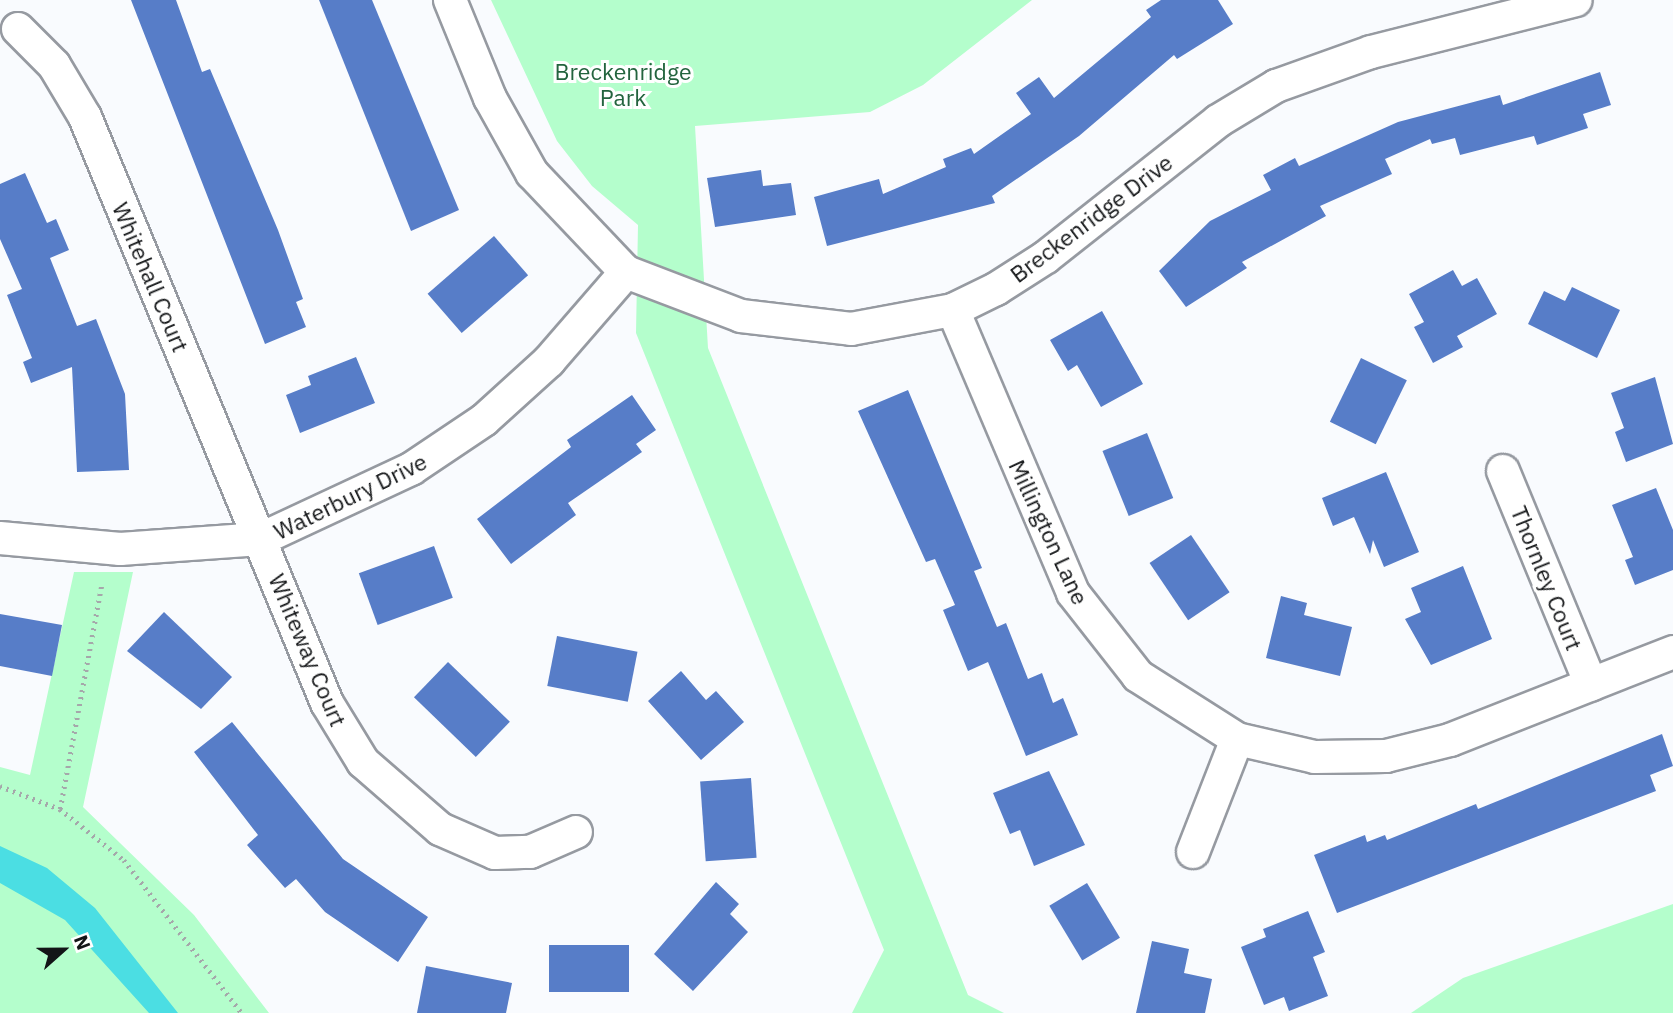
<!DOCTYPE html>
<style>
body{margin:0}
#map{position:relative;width:1673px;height:1013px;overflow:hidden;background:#f9fbfe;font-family:"IBM Plex Sans",sans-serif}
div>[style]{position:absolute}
.green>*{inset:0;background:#b4fecc}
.water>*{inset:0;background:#4bdee3}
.building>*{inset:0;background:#577dc8;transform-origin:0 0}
.path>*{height:4.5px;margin-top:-2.25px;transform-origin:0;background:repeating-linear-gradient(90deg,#a5a7aa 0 2px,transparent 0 7px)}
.roads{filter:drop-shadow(2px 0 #969aa1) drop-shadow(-2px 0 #969aa1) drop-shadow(0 2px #969aa1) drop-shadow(0 -2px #969aa1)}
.minor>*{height:32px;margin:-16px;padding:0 16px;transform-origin:16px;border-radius:16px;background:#fff}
span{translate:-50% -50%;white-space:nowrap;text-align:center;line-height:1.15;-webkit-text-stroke:6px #fff;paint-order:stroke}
.park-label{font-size:23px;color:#23643e}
.street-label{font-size:23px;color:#131517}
.north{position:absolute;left:28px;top:915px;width:70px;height:70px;-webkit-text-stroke:5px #fff;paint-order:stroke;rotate:69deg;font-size:19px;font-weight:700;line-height:28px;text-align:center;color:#131517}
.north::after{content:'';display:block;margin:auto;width:24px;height:32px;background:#131517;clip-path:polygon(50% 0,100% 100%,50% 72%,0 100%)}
</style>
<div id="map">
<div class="green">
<i style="clip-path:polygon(491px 0,1032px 0,923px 85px,870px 112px,695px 126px,708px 348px,968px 995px,1004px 1013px,852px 1013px,884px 950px,636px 333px,638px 225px,592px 186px,557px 141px)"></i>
<i style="clip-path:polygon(74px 572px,133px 572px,83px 807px,194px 915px,269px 1013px,0 1013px,0 767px,30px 775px)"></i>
<i style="clip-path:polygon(1673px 904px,1673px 1013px,1411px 1013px,1463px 978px)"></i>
</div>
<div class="water">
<i style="clip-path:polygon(0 846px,47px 868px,95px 908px,178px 1013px,149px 1013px,65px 920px,0 883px)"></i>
</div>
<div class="building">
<i style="clip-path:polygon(131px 0,176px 0,202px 72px,210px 69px,278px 230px,303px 299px,296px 302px,306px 327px,265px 344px)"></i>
<i style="clip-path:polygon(319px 0,372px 0,459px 210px,411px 231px)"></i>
<i style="clip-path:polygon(1161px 0,1218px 0,1233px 24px,1177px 59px,1174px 55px,1079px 136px,992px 196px,995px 203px,827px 246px,814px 197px,879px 179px,883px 194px,946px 167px,943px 159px,971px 148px,974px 154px,1031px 114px,1016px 93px,1039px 77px,1054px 98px,1151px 17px,1146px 10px)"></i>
<i style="clip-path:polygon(1600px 72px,1611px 105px,1583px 114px,1588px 128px,1537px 145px,1534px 136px,1460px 155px,1455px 138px,1432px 144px,1430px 139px,1385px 159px,1392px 174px,1320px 206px,1326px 216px,1242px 262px,1247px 268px,1186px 307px,1159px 271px,1210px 221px,1271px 190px,1263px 175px,1295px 158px,1299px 166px,1398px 122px,1500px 95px,1503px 105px)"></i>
<i style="clip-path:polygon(761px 170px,763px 186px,791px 183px,796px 215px,715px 227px,707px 178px)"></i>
<i style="clip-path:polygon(25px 173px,47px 223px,56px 219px,69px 250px,50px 258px,77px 326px,96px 319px,125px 394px,129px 470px,77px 472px,72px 367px,31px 383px,23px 362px,32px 358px,7px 295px,22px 289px,0 239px,0 184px)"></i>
<i style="left:494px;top:236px;width:52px;height:88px;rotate:49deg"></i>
<i style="clip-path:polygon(1453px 270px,1462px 286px,1477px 278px,1497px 314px,1457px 336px,1463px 347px,1433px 363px,1414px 327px,1424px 322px,1409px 294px)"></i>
<i style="clip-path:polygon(1572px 287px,1620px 310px,1597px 358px,1528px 324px,1544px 291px,1565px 301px)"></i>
<i style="clip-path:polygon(1102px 311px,1143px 384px,1101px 407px,1077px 365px,1068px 371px,1050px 340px)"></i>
<i style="clip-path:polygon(356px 357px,375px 403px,300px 433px,286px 395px,311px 385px,308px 376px)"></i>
<i style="left:1361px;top:358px;width:51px;height:71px;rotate:26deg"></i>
<i style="clip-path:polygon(1655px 377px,1673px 444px,1626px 462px,1615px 432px,1624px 428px,1611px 393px)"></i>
<i style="clip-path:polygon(908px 390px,982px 568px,974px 571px,997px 627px,1006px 623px,1028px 679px,1042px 673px,1053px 703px,1063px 698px,1078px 735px,1026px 756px,988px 662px,968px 671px,943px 610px,955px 605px,935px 559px,926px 562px,858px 411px)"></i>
<i style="clip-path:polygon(632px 395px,656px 430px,636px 444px,642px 452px,568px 503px,576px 515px,511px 564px,477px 519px,571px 447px,567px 440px)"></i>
<i style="left:1147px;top:433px;width:70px;height:48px;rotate:68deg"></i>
<i style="clip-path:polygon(1386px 472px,1419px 552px,1384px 567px,1373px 540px,1370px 554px,1354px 517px,1333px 526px,1322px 498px)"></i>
<i style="clip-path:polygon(1656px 488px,1673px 530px,1673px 570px,1635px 585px,1625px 560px,1633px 557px,1612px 505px)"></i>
<i style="left:1191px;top:535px;width:69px;height:50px;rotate:56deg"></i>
<i style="left:434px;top:546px;width:55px;height:80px;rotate:70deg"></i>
<i style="clip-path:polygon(1463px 566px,1492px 639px,1431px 665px,1405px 619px,1421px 612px,1411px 588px)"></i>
<i style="clip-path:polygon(1281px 596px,1307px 603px,1304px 615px,1352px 627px,1340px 676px,1266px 658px)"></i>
<i style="clip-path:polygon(164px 612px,232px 677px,201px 709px,127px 651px)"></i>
<i style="clip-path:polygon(0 614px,62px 625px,52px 676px,0 666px)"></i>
<i style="left:557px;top:636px;width:82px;height:51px;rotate:11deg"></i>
<i style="left:448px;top:662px;width:86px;height:49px;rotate:44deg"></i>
<i style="clip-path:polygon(681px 671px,706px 700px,716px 691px,744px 722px,701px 760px,648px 701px)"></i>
<i style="clip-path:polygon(232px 722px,343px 859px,428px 917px,398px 962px,325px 912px,296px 879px,285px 888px,247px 845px,258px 835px,194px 752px)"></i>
<i style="clip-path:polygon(1662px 734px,1673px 766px,1650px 775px,1656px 791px,1337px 913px,1314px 855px,1365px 835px,1367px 842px,1385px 835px,1387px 840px,1476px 804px,1478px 809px)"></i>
<i style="clip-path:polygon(1049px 771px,1085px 845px,1034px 866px,1020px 830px,1010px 834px,993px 793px)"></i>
<i style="left:751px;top:778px;width:80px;height:51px;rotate:86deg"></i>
<i style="clip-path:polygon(716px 882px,739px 904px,730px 914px,748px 932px,693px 991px,654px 954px)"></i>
<i style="left:1087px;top:883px;width:64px;height:44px;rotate:59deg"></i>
<i style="clip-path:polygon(1308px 911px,1325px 952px,1313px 957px,1328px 996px,1289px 1011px,1284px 997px,1264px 1005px,1241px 947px,1266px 937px,1263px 929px)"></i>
<i style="clip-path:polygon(1152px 941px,1189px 949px,1184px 973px,1212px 979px,1205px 1013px,1136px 1013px)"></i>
<i style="left:549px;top:945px;width:80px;height:47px"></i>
<i style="clip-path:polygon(426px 966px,512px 983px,506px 1013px,417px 1013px)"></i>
</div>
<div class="path">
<i style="left:0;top:786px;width:64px;rotate:21deg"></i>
<i style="left:60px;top:809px;width:82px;rotate:38.6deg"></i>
<i style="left:124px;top:860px;width:193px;rotate:52.4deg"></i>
<i style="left:60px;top:809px;width:230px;rotate:-79.5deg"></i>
</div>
<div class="roads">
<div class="minor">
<i style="left:450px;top:0;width:106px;rotate:67.8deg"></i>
<i style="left:490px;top:98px;width:86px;rotate:60.8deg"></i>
<i style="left:532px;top:173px;width:137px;rotate:46.5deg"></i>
<i style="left:626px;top:272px;width:123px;rotate:20.9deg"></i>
<i style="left:741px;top:316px;width:111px;rotate:6.7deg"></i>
<i style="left:851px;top:329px;width:104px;rotate:-10.6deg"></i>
<i style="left:953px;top:310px;width:48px;rotate:-26deg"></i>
<i style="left:996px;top:289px;width:59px;rotate:-32.6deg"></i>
<i style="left:1046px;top:257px;width:219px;rotate:-38.3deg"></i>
<i style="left:1218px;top:121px;width:68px;rotate:-31.1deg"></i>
<i style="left:1276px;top:86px;width:101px;rotate:-19.7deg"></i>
<i style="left:1371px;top:52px;width:211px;rotate:-14.2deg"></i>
<i style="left:18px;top:29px;width:51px;rotate:45deg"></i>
<i style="left:54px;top:65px;width:61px;rotate:59.2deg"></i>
<i style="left:85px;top:117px;width:634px;rotate:67.56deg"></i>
<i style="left:327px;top:703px;width:69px;rotate:58.6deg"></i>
<i style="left:363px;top:762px;width:102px;rotate:41deg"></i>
<i style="left:440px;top:829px;width:60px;rotate:23.6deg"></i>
<i style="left:495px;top:853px;width:35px;rotate:-2deg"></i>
<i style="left:530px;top:852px;width:50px;rotate:-23.5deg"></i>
<i style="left:953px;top:310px;width:307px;rotate:67deg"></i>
<i style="left:1073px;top:593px;width:105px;rotate:51.9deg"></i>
<i style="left:1138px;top:676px;width:117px;rotate:32.5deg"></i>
<i style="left:1237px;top:739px;width:80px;rotate:13deg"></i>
<i style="left:1315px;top:757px;width:71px;rotate:-0.8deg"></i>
<i style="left:1386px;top:756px;width:66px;rotate:-14deg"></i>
<i style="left:1450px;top:740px;width:240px;rotate:-21.5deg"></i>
<i style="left:1503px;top:471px;width:231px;rotate:67.6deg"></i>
<i style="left:0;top:538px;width:121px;rotate:5.2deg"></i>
<i style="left:120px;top:549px;width:141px;rotate:-4.1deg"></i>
<i style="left:261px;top:539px;width:166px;rotate:-25deg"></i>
<i style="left:411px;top:469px;width:88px;rotate:-33.9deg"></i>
<i style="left:484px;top:420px;width:88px;rotate:-42.2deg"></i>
<i style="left:549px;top:361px;width:118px;rotate:-49.1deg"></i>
<i style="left:1193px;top:852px;width:121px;rotate:-68.7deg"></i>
</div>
</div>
<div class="park-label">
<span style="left:623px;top:84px">Breckenridge<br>Park</span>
</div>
<div class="street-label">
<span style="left:1091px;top:218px;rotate:-37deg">Breckenridge Drive</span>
<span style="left:151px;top:277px;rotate:67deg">Whitehall Court</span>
<span style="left:350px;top:496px;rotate:-26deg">Waterbury Drive</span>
<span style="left:1049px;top:532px;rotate:65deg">Millington Lane</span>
<span style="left:1547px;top:578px;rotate:68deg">Thornley Court</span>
<span style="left:308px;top:650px;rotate:67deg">Whiteway Court</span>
</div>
<div class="north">N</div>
</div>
